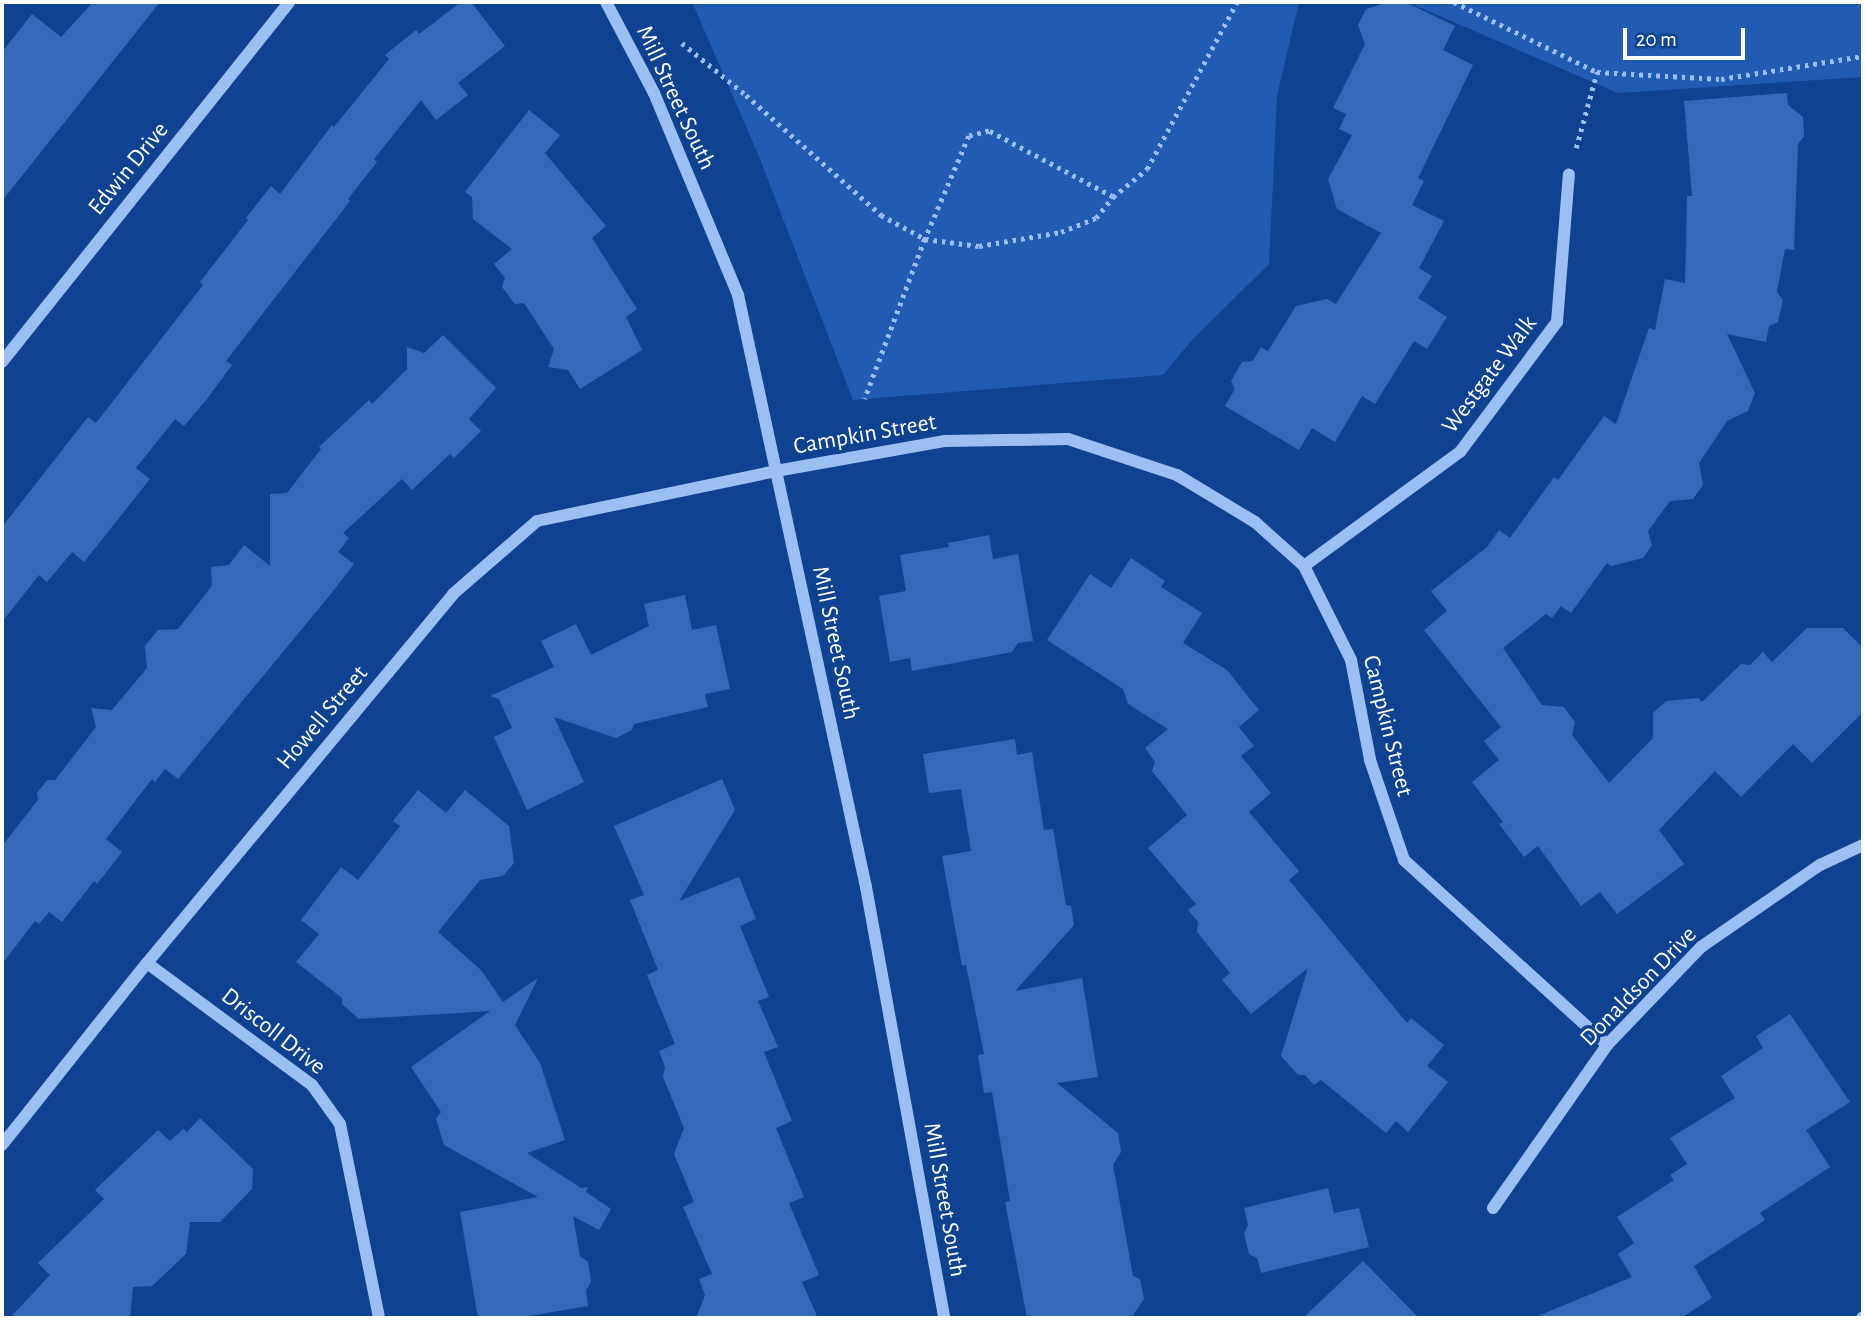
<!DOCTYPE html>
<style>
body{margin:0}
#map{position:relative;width:1865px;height:1320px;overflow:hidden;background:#104292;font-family:"Alegreya Sans",sans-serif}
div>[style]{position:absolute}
.green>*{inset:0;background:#225bb2}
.building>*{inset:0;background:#3469ba}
.path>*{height:4.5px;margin-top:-2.25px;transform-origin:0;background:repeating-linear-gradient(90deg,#9cbff3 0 3.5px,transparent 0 8.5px)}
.minor>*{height:12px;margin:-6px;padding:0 6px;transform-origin:6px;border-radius:6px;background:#9cbff3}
span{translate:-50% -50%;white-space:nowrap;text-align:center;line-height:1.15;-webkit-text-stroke:7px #104292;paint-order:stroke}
.street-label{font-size:24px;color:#fff}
.frame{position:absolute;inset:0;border:4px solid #fff;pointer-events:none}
.scale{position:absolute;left:1623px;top:28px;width:122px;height:32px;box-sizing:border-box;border:4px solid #fff;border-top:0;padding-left:9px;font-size:21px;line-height:24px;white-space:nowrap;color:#fff;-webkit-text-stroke:5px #104292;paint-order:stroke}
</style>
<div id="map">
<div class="green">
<i style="clip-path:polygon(692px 2px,1299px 2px,1277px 96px,1269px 264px,1191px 341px,1163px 375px,853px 400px,758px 154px)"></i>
<i style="clip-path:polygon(1407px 2px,1863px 2px,1863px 77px,1618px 93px)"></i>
</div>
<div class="building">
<i style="clip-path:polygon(93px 2px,160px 2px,2px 201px,2px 52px,32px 14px,61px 37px)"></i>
<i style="clip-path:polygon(461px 2px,471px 2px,505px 46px,458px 83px,468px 95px,436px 120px,421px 100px,374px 159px,377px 162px,348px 199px,350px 201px,226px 361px,232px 365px,207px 399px,184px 426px,175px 419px,136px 468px,150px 479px,84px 562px,72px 552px,47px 582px,39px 575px,2px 622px,2px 527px,88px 417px,96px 423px,203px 285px,200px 282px,248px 220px,246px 218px,271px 186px,280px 194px,332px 125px,334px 127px,389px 59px,385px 55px,416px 30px,419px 34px)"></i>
<i style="clip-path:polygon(1387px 2px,1405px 2px,1455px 26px,1443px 50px,1473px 65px,1418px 178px,1424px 181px,1412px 205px,1444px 221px,1419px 268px,1432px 276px,1418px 298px,1447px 317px,1427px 349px,1414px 341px,1375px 404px,1362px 396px,1335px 442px,1312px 428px,1299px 450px,1225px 406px,1235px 389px,1231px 381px,1242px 362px,1253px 361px,1261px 347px,1268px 351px,1296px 306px,1327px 299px,1336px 304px,1381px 233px,1337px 209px,1328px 179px,1352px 135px,1339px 129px,1346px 114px,1333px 108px,1365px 44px,1358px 25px,1366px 9px)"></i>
<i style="clip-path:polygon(1787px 93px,1788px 105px,1803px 117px,1804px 136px,1798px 144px,1794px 250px,1785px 249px,1777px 292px,1783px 300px,1778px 322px,1769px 326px,1766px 342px,1727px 334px,1755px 393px,1748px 411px,1727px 421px,1699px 463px,1703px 485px,1693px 499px,1670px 501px,1648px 531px,1652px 545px,1643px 558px,1611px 566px,1607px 563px,1571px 613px,1561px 606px,1552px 618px,1546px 614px,1503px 648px,1542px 705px,1564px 707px,1575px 722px,1572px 735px,1609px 783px,1653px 738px,1653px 713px,1666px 701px,1698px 698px,1702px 702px,1741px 664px,1750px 665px,1763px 652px,1772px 662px,1807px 628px,1843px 628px,1863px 648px,1863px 712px,1812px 763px,1793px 744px,1741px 797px,1715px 771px,1659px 830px,1684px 864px,1617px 914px,1600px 892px,1581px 906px,1538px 846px,1524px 857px,1499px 824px,1503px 822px,1472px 782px,1499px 760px,1484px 741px,1501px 727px,1424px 630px,1447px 611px,1431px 591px,1487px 547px,1499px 530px,1510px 538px,1554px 477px,1558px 480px,1604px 416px,1616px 424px,1649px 328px,1655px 330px,1665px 279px,1685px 283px,1687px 196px,1692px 196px,1684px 101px)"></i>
<i style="clip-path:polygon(529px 110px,560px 135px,545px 153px,606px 226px,592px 238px,637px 309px,626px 317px,642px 350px,580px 389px,568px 370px,548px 367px,554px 349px,524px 303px,515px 304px,502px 287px,505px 278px,494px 264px,512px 249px,473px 219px,472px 197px,465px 192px)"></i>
<i style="clip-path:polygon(443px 335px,496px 388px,469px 419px,481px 431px,454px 458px,450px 454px,412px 490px,402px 479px,343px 533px,349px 538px,338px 552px,354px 564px,330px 595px,178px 779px,165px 769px,155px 782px,152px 779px,106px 839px,122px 852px,97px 884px,94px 881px,62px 922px,49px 912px,39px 924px,35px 921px,2px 964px,2px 846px,38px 800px,37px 793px,47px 780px,55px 780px,96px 727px,91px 708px,112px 710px,147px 668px,145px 646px,158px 630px,178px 629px,212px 586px,211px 567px,229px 565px,244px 545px,270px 566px,270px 494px,287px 493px,321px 449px,319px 447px,369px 400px,372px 404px,407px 369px,407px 347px,424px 353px)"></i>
<i style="clip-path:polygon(989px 535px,993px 559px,1018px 554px,1033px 641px,1018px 643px,1012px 652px,912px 671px,910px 658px,890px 662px,879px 596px,906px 591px,900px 555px,949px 547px,948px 543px)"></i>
<i style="clip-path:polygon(1131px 558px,1165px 581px,1161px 587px,1202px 613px,1183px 643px,1227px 670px,1259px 710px,1239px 727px,1254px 746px,1241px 756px,1271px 793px,1249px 812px,1299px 871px,1289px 880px,1407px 1023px,1411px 1018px,1444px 1045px,1427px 1066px,1448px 1082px,1408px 1132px,1396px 1121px,1386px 1133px,1321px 1080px,1314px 1085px,1305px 1075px,1298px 1075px,1281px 1056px,1308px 968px,1251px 1014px,1222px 980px,1230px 973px,1197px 932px,1198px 922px,1188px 910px,1196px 904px,1148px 848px,1187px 815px,1152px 771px,1155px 762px,1145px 748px,1168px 729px,1128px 704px,1123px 689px,1047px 640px,1090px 574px,1111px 588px)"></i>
<i style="clip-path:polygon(685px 595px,692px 630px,716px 625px,730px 689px,705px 694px,708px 707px,634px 724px,632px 730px,616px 738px,554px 717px,584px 782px,527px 810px,494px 737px,512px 728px,499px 699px,490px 696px,554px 667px,541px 641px,576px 624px,591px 655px,649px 626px,644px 604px)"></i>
<i style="clip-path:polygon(1015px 739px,1017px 755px,1032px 752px,1044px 830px,1053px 829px,1066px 905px,1071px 906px,1074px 925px,1015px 991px,1082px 978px,1098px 1077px,1057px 1083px,1118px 1133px,1121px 1152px,1113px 1165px,1133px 1276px,1140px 1279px,1144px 1299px,1131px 1318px,1027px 1318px,1005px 1202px,1010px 1201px,992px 1092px,984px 1093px,978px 1055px,984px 1054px,966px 965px,962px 966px,942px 856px,971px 851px,961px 789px,929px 793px,923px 754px)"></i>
<i style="clip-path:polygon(722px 779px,735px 810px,679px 901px,739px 877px,756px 919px,740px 926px,769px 997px,758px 1001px,778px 1047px,764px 1052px,792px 1121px,776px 1128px,804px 1197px,789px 1203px,819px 1275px,802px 1282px,818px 1318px,696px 1318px,705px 1295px,699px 1279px,712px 1274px,683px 1207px,694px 1202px,674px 1154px,684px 1128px,663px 1077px,665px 1067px,659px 1051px,675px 1044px,647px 975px,658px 970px,630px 900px,644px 895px,614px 826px)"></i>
<i style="clip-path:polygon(418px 790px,446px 813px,465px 790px,509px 826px,514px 863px,503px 876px,480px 880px,438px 932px,481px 970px,503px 1002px,538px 978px,515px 1025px,540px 1063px,565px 1140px,527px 1153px,581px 1188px,588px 1187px,586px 1192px,611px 1209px,599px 1230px,573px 1216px,580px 1256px,588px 1262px,591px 1282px,586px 1290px,588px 1306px,517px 1318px,478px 1318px,460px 1212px,538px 1197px,444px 1145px,436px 1119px,441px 1112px,411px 1067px,490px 1011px,359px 1019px,342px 1004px,342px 998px,296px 962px,319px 934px,301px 920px,341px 867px,358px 880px,400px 826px,393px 821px)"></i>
<i style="clip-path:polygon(1790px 1014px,1850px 1102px,1806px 1130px,1830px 1167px,1760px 1213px,1765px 1220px,1694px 1266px,1712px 1298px,1681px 1318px,1533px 1318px,1632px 1277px,1618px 1254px,1634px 1243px,1617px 1217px,1674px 1180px,1670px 1175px,1687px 1164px,1670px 1138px,1735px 1098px,1721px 1076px,1763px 1048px,1756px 1036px)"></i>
<i style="clip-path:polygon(200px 1118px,253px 1169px,252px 1189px,220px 1222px,190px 1222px,186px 1254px,152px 1286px,133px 1287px,130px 1318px,10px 1318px,50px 1275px,38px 1263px,104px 1199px,95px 1190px,158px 1130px,170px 1141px,183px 1129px,187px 1132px)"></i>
<i style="clip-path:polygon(1328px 1188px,1334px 1213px,1359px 1208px,1369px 1247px,1261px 1273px,1257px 1258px,1249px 1254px,1244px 1234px,1248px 1225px,1244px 1208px)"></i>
<i style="clip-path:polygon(1363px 1261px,1419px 1318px,1303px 1318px)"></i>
</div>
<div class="path">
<i style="left:1454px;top:2px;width:159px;rotate:26.1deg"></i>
<i style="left:1597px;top:72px;width:124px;rotate:3.2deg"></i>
<i style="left:1721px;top:79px;width:144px;rotate:-9.2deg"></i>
<i style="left:682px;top:43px;width:82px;rotate:39.1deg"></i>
<i style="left:746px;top:95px;width:181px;rotate:41.6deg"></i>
<i style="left:881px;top:215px;width:50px;rotate:28.6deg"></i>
<i style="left:925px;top:239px;width:171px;rotate:110.6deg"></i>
<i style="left:1576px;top:148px;width:79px;rotate:-74.6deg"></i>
<i style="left:1113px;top:197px;width:140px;rotate:-152deg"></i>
<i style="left:989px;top:131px;width:21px;rotate:166deg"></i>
<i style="left:969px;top:136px;width:112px;rotate:113.1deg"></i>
<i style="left:925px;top:239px;width:54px;rotate:7.4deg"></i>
<i style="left:979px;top:246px;width:83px;rotate:-9.7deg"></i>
<i style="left:1061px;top:232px;width:38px;rotate:-22deg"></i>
<i style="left:1096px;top:218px;width:27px;rotate:-51deg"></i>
<i style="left:1113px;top:197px;width:44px;rotate:-39.5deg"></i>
<i style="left:1147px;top:169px;width:190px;rotate:-61.7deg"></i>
</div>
<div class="minor">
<i style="left:606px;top:2px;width:103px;rotate:62.2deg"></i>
<i style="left:654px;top:93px;width:219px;rotate:67.4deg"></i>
<i style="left:738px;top:295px;width:606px;rotate:77.8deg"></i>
<i style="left:866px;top:887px;width:438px;rotate:79.7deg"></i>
<i style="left:2px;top:362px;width:460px;rotate:-51.4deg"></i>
<i style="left:1304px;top:566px;width:193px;rotate:-36.2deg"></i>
<i style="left:1460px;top:452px;width:162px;rotate:-53.3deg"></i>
<i style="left:1557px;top:322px;width:148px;rotate:-85.4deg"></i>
<i style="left:147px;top:963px;width:205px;rotate:36.5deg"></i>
<i style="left:312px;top:1085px;width:48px;rotate:54.3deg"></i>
<i style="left:340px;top:1124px;width:198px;rotate:78.6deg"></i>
<i style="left:2px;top:1145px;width:233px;rotate:-51.5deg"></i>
<i style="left:147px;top:963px;width:479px;rotate:-50.3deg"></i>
<i style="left:453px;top:594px;width:111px;rotate:-41deg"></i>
<i style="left:537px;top:521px;width:244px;rotate:-11.8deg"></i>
<i style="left:776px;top:471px;width:172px;rotate:-10.1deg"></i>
<i style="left:945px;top:441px;width:123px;rotate:-0.9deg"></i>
<i style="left:1068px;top:439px;width:115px;rotate:18.3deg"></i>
<i style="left:1177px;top:475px;width:91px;rotate:31.1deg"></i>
<i style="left:1255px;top:522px;width:66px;rotate:41.9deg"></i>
<i style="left:1304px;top:566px;width:105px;rotate:63.4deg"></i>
<i style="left:1351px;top:660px;width:102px;rotate:79.2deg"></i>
<i style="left:1370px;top:760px;width:106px;rotate:71.2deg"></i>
<i style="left:1404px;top:860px;width:275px;rotate:42.3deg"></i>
<i style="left:1493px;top:1208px;width:199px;rotate:-55deg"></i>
<i style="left:1607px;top:1045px;width:136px;rotate:-46.2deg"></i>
<i style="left:1701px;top:947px;width:145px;rotate:-34.6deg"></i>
<i style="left:1820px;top:865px;width:47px;rotate:-24.9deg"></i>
<i style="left:1862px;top:1318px;width:1px;rotate:-45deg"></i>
</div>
<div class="street-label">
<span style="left:675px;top:98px;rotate:65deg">Mill Street South</span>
<span style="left:129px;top:169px;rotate:-51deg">Edwin Drive</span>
<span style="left:1490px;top:375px;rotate:-53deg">Westgate Walk</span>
<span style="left:865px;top:435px;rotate:-10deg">Campkin Street</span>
<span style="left:835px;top:643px;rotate:78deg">Mill Street South</span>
<span style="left:323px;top:718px;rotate:-50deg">Howell Street</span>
<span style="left:1387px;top:726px;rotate:76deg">Campkin Street</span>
<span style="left:1639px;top:987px;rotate:-46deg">Donaldson Drive</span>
<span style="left:273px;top:1032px;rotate:38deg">Driscoll Drive</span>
<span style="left:944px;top:1200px;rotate:80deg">Mill Street South</span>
</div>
<div class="frame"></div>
<div class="scale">20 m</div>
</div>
